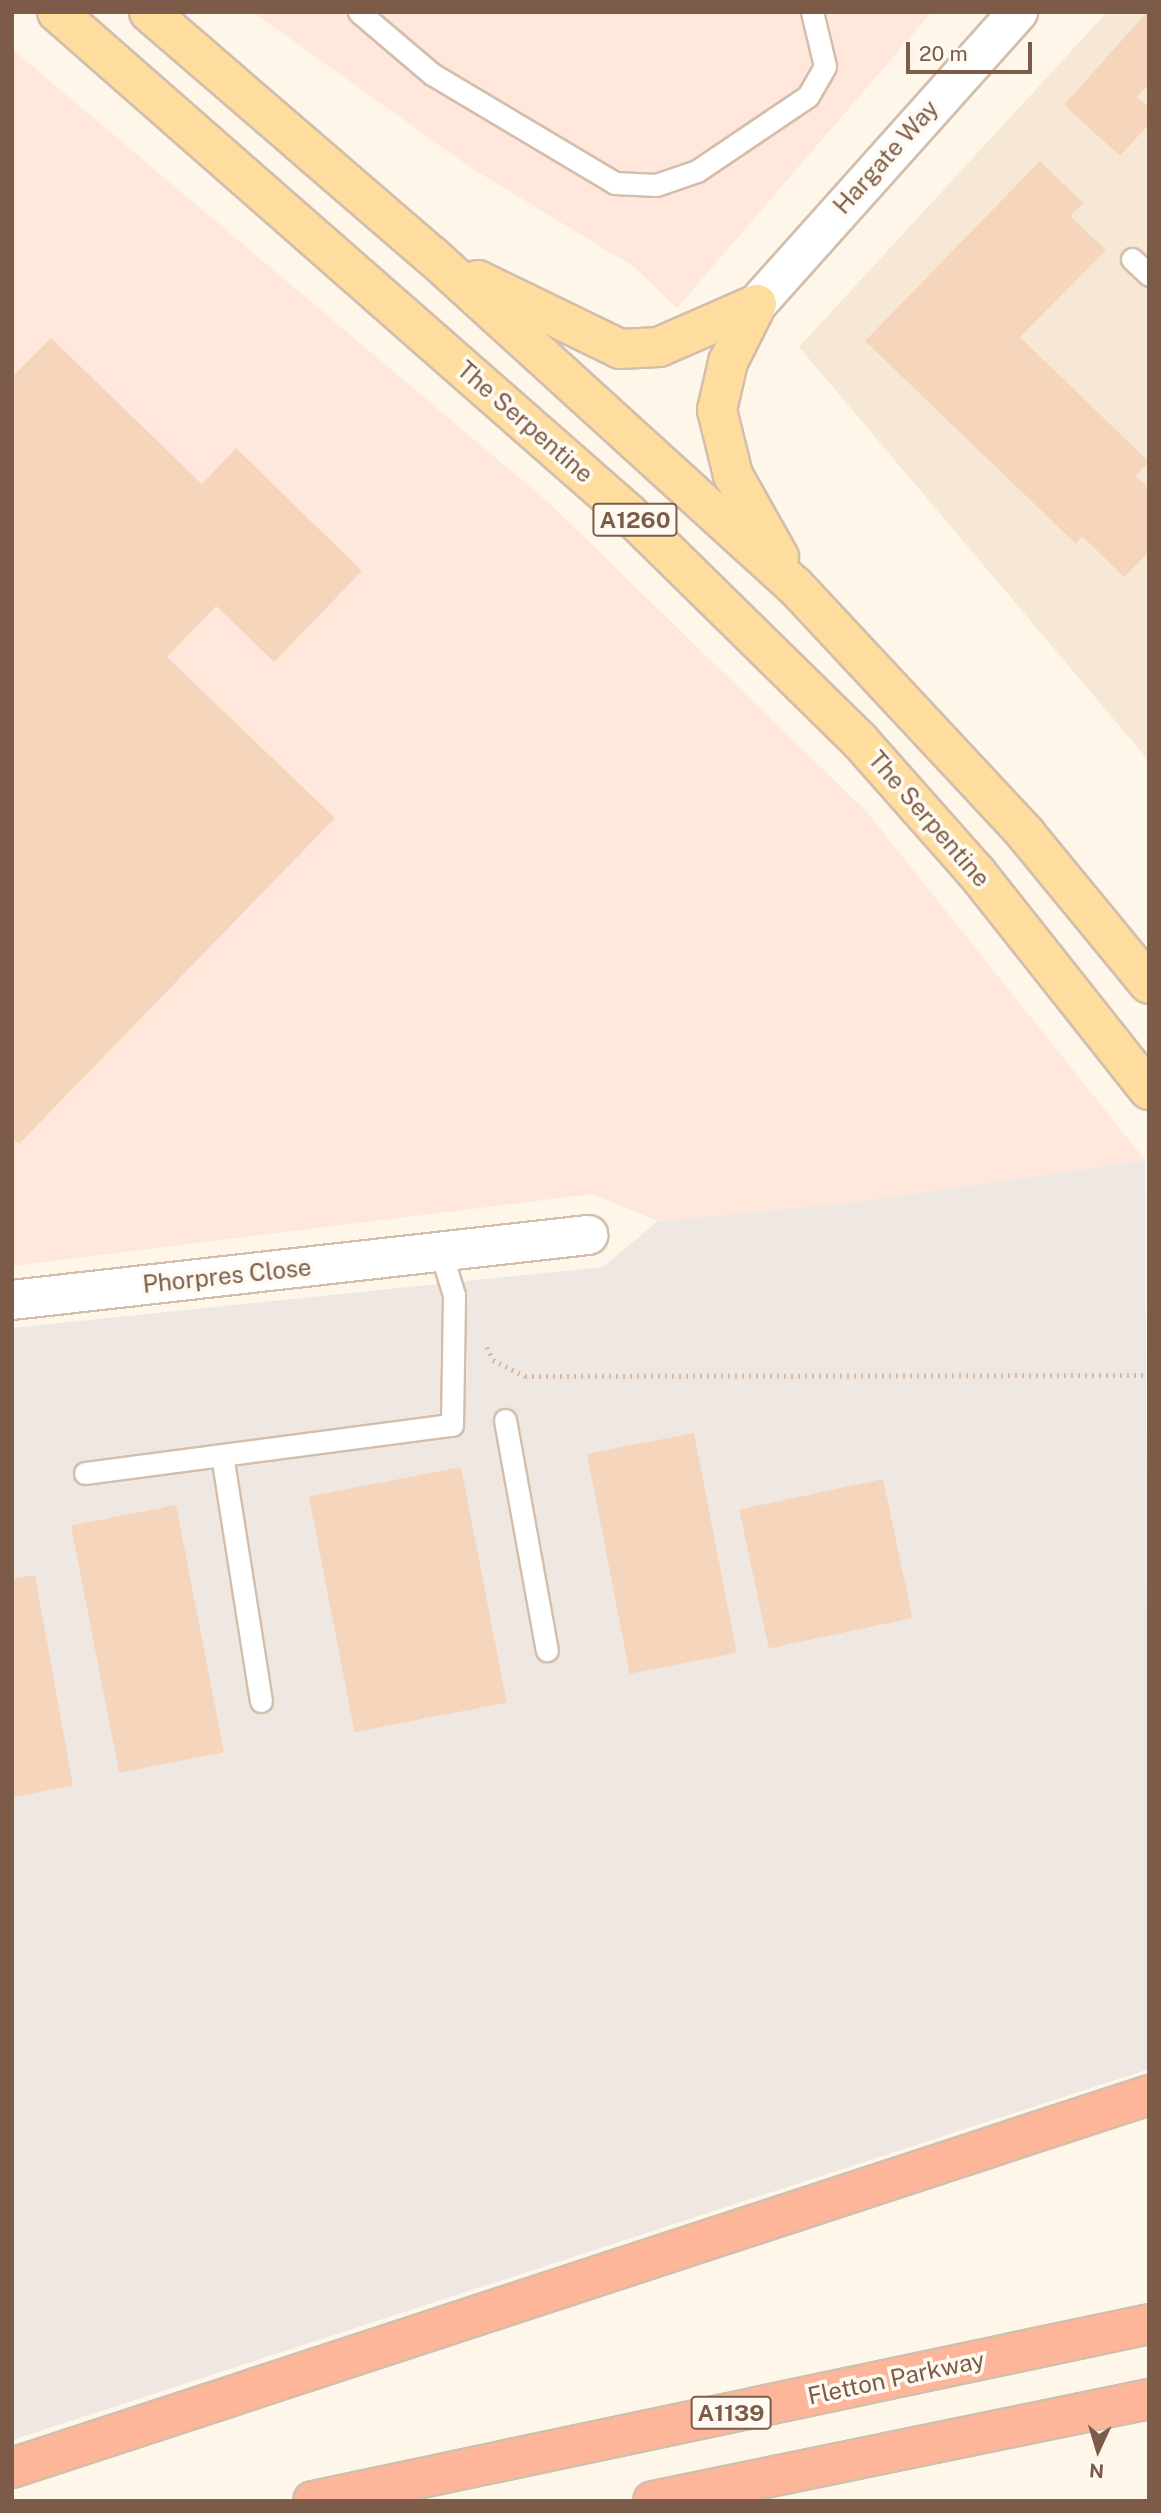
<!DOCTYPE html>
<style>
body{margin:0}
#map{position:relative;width:1161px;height:2513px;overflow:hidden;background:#fef6e9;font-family:"Public Sans",sans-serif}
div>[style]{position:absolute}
.residential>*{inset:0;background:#f7e8d6}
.commercial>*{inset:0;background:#ffe7dc}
.industrial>*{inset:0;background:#efe8e2}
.building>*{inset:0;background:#f6d5bd;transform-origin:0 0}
.path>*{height:4.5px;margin-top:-2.25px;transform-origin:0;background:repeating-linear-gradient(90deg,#dcb89f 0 2px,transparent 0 7px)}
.roads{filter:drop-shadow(2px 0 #d3beac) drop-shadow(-2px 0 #d3beac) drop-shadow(0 2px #d3beac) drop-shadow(0 -2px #d3beac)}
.lane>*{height:21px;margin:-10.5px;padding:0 10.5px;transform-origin:10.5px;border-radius:10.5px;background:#fff}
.street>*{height:38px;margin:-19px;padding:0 19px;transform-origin:19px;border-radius:19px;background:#fff}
.secondary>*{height:38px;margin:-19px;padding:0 19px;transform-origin:19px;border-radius:19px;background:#fff}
.primary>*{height:38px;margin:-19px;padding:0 19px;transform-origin:19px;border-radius:19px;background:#ffdd9f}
.highway>*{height:38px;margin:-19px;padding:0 19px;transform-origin:19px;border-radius:19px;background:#fdb69a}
span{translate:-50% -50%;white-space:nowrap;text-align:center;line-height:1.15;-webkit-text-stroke:7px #fffaf1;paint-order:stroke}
.shield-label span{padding:2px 5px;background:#fffaf1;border:2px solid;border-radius:5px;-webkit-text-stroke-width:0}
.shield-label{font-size:23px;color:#7c5c49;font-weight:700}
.street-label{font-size:24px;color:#7c5c49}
.frame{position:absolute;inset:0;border:14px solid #7c5c49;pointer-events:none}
.north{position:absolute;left:1063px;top:2415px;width:70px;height:70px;-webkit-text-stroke:5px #fffaf1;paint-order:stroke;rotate:184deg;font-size:19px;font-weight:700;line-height:28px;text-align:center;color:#7c5c49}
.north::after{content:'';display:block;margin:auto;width:24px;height:32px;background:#7c5c49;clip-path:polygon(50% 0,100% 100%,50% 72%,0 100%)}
.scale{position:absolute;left:906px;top:42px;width:126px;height:32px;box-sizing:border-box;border:4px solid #7c5c49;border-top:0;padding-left:9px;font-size:21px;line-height:24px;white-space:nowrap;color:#7c5c49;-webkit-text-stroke:5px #fffaf1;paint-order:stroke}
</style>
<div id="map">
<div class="residential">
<i style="clip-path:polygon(1107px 12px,1149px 12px,1149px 761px,799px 347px)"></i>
</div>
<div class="commercial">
<i style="clip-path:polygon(253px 12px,932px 12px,677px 308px,634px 267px,468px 166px)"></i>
<i style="clip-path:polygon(12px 49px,549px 503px,866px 811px,1145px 1160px,858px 1202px,658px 1221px,592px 1194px,12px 1266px)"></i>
</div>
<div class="industrial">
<i style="clip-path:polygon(1145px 1160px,1149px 2069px,12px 2440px,12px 1328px,603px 1267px,658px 1221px,858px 1202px)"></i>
</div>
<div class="building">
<i style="clip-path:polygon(1147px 12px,1149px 84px,1137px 97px,1149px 107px,1149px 124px,1120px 156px,1064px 105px)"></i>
<i style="clip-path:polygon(1040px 161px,1083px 203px,1070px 216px,1106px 250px,1020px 337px,1149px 462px,1135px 476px,1149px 488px,1149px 552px,1124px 577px,1082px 536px,1076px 544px,865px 341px)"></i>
<i style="clip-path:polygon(51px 338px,202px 484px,236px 448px,362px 571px,274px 662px,216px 606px,167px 657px,335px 818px,19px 1144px,12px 1138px,12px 377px)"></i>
<i style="left:694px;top:1433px;width:224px;height:109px;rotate:79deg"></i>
<i style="left:461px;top:1467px;width:240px;height:155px;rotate:79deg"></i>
<i style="left:883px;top:1479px;width:142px;height:147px;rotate:78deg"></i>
<i style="left:176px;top:1505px;width:252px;height:107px;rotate:79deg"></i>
<i style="clip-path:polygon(35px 1575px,73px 1786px,12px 1797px,12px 1579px)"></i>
</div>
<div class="path">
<i style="left:487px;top:1347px;width:14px;rotate:65deg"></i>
<i style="left:493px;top:1360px;width:36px;rotate:27deg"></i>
<i style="left:525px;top:1376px;width:624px;rotate:-0.09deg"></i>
</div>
<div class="roads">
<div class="lane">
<i style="left:359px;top:12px;width:96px;rotate:40.3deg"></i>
<i style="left:432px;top:74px;width:213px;rotate:30.8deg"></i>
<i style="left:615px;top:183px;width:41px;rotate:2.8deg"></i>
<i style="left:656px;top:185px;width:43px;rotate:-18.9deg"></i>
<i style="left:697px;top:171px;width:134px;rotate:-34deg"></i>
<i style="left:808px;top:96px;width:34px;rotate:-60deg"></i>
<i style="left:825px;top:66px;width:56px;rotate:-103.5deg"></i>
<i style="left:1132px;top:259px;width:23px;rotate:43deg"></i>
<i style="left:505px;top:1420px;width:234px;rotate:79.7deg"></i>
<i style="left:222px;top:1455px;width:249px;rotate:81deg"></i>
<i style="left:85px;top:1473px;width:370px;rotate:-7.5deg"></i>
<i style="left:452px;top:1425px;width:130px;rotate:-89.1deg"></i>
<i style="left:454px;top:1295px;width:44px;rotate:-107.2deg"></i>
</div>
<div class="street">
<i style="left:12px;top:1300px;width:580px;rotate:-6.44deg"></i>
</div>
<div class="secondary">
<i style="left:757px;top:304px;width:392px;rotate:-48.2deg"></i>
</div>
<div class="primary">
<i style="left:57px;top:12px;width:761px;rotate:41.27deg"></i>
<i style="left:629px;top:514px;width:324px;rotate:44.5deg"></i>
<i style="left:860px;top:741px;width:175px;rotate:48.5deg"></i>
<i style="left:976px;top:872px;width:278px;rotate:51.6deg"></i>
<i style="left:149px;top:12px;width:374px;rotate:40.8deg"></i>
<i style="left:432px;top:256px;width:491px;rotate:42.3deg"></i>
<i style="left:795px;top:586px;width:338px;rotate:47deg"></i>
<i style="left:1025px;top:833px;width:195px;rotate:50.6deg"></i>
<i style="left:478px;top:280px;width:158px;rotate:25.9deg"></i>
<i style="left:620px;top:349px;width:39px;rotate:-3deg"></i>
<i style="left:659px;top:347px;width:107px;rotate:-23.7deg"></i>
<i style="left:757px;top:304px;width:65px;rotate:116.6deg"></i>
<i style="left:728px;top:362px;width:49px;rotate:102.9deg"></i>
<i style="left:717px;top:410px;width:67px;rotate:76.2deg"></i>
<i style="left:733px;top:475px;width:94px;rotate:60.7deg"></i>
</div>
<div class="highway">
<i style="left:12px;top:2468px;width:1197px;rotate:-18.16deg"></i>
<i style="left:313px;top:2501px;width:855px;rotate:-11.95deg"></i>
<i style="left:653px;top:2501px;width:506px;rotate:-11.62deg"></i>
</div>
</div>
<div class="shield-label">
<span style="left:635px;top:520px">A1260</span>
<span style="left:731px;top:2413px">A1139</span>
</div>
<div class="street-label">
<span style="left:886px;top:157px;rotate:-48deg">Hargate Way</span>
<span style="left:525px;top:422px;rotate:41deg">The Serpentine</span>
<span style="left:929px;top:819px;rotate:49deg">The Serpentine</span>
<span style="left:227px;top:1276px;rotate:-6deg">Phorpres Close</span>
<span style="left:896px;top:2378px;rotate:-12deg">Fletton Parkway</span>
</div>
<div class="frame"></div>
<div class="north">N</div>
<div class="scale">20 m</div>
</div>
